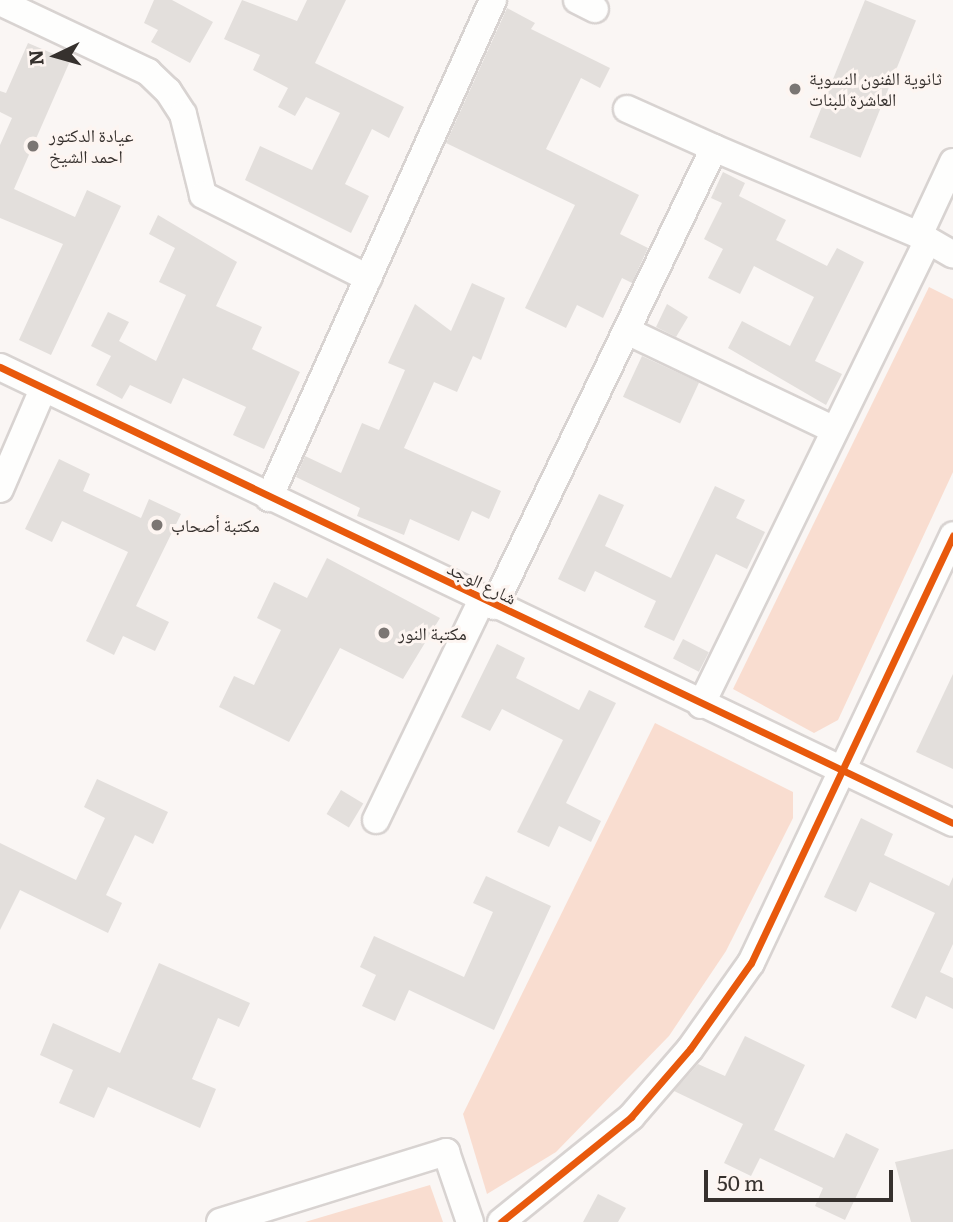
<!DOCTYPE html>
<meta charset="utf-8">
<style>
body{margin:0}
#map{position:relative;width:953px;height:1222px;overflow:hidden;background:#faf6f4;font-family:Literata,"Noto Naskh Arabic",serif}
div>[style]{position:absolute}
.green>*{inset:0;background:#f9ddd0}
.building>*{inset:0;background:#e3dfdc;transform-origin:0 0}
.roads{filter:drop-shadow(2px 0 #d8d3d1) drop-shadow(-2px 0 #d8d3d1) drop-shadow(0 2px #d8d3d1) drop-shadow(0 -2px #d8d3d1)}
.minor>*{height:26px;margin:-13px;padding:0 13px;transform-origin:13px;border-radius:13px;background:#fefefd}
.cycleway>*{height:7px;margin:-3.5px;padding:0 3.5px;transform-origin:3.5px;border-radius:3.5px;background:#e8590c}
.dots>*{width:19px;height:19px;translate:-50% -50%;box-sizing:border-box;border:4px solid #fdf5f1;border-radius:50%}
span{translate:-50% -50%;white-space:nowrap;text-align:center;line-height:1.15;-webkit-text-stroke:6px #fdf5f1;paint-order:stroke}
.poi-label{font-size:18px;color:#36312e}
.left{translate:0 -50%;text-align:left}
.street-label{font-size:18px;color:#36312e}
.north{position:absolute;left:21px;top:21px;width:70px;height:70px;-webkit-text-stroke:5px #fdf5f1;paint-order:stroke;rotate:265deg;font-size:19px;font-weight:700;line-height:28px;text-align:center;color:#36312e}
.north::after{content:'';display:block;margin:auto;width:24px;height:32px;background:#36312e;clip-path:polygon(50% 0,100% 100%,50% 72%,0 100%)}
.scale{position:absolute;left:704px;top:1170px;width:189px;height:32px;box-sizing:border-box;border:4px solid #36312e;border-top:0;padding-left:9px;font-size:21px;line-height:24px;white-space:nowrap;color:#36312e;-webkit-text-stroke:5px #fdf5f1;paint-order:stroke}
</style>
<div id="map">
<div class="green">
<i style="clip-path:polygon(929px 287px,953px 299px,953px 472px,838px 720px,814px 733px,733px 689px)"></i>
<i style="clip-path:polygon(655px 723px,793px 792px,793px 818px,726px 951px,669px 1036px,556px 1152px,487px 1194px,463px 1114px)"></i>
<i style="clip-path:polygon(430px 1185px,443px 1222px,305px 1222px)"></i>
</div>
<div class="building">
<i style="clip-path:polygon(154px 0,172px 0,213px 22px,190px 63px,151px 42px,158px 30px,144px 23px)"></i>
<i style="clip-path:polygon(242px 0,297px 21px,307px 0,346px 0,315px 63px,404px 107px,389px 138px,372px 129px,345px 184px,369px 196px,351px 233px,245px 180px,260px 146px,312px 170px,340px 113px,306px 97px,295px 116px,278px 107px,288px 88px,253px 70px,260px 55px,224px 39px)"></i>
<i style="left:865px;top:0;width:55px;height:148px;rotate:22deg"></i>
<i style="clip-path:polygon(507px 8px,535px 23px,531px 29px,610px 68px,600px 88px,581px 78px,546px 149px,639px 195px,620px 234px,648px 248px,632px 283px,622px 278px,603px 318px,577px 305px,566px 328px,525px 308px,575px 205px,446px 143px)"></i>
<i style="clip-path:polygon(28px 43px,70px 61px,14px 189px,75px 217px,87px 190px,121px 206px,51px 355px,19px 340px,63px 244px,0 218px,0 145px,12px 118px,0 112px,0 91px,6px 93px)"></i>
<i style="clip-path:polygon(723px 172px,745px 183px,739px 196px,786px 220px,776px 240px,827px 266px,837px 248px,864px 262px,815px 361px,842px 374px,826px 405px,728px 348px,742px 321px,790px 346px,814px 297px,754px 266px,740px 294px,708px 278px,723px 249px,704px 239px,722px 203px,711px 198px)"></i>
<i style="clip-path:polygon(158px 215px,237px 262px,216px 306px,262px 327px,252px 349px,300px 372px,264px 449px,233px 435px,246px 407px,183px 378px,171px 404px,130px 385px,122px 399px,96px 385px,111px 356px,91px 346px,108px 312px,129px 322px,119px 341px,156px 361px,186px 295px,159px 282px,175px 248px,149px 234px)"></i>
<i style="clip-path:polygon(472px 283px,505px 298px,481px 360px,473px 356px,457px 392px,434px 382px,404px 448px,501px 491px,489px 519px,472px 511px,459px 541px,410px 519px,404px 535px,357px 516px,360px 508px,296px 477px,305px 456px,341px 473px,362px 423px,379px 430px,405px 370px,388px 363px,415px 304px,451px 331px)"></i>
<i style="clip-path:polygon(667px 304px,688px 317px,676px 337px,656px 327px)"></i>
<i style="left:642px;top:356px;width:63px;height:45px;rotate:25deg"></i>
<i style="clip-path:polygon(59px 459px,90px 474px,83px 491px,141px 518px,149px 499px,181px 514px,136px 606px,169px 622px,155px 651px,123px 636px,114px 655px,86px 641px,128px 552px,62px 521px,52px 542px,25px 529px)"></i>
<i style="clip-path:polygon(715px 486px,745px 500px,736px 518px,765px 532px,747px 569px,716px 554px,674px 641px,644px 627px,656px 601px,595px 571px,585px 592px,558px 579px,599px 494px,624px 505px,605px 546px,671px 578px)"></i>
<i style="clip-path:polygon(327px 558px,440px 618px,403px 679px,340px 648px,289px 742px,219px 707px,234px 676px,254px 685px,281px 630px,257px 618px,274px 582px,307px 598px)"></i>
<i style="left:683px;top:639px;width:29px;height:22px;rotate:27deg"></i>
<i style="clip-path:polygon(497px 644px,525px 658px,516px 678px,579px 710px,589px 690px,616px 703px,566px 803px,601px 821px,591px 842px,559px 826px,549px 847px,517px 832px,563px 740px,502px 709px,490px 731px,461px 717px)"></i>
<i style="clip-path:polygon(953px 674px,953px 769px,916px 752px)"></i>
<i style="clip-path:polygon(97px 779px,168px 812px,153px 844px,135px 835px,106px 895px,122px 903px,108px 933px,20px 890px,0 930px,0 843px,76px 880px,105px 818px,84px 807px)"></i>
<i style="left:341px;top:790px;width:26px;height:28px;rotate:31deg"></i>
<i style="clip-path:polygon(861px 818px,893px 834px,884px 855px,949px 886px,953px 877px,953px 944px,940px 972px,953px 978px,953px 1009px,926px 996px,916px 1019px,891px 1007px,935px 913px,870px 882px,856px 912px,824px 897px)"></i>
<i style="clip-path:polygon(486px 876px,551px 906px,494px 1030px,409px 990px,395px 1021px,362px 1006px,376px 975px,360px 967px,374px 936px,464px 977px,493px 912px,473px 903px)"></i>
<i style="clip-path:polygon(159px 963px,250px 1003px,239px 1027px,218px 1018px,192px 1079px,216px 1089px,200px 1128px,108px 1087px,94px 1118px,59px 1103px,73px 1070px,40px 1055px,53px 1023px,120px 1053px)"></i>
<i style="clip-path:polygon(745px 1036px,805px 1065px,774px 1130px,834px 1158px,846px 1133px,879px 1149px,845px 1220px,815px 1206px,823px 1188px,760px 1158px,751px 1176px,724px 1163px,743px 1124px,674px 1091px,698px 1064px,725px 1076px)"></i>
<i style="clip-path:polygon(953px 1149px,953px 1222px,911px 1222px,895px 1162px)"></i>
<i style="clip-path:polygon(598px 1194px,626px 1208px,618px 1222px,583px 1222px)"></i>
</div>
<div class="roads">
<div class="minor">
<i style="left:577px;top:0;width:20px;rotate:27deg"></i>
<i style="left:0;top:2px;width:164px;rotate:25.3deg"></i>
<i style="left:148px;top:72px;width:28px;rotate:44deg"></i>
<i style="left:168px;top:91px;width:27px;rotate:57deg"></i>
<i style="left:183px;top:114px;width:83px;rotate:76.1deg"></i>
<i style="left:203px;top:195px;width:185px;rotate:26.7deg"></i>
<i style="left:627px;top:109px;width:95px;rotate:24.1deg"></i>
<i style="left:953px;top:162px;width:81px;rotate:115deg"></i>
<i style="left:919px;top:235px;width:39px;rotate:30deg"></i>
<i style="left:627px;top:331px;width:230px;rotate:25.5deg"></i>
<i style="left:0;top:367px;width:1056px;rotate:25.57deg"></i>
<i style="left:0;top:489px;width:109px;rotate:-66.7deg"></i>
<i style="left:269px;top:498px;width:546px;rotate:-65.78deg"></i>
<i style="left:494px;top:606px;width:508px;rotate:-64.34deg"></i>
<i style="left:714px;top:148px;width:223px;rotate:23deg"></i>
<i style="left:701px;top:705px;width:517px;rotate:-63.98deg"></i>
<i style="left:376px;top:820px;width:244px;rotate:-64.3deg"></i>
<i style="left:220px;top:1222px;width:237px;rotate:-17.2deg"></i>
<i style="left:446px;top:1152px;width:74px;rotate:71.1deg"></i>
<i style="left:501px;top:1222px;width:167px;rotate:-38.9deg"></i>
<i style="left:631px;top:1117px;width:90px;rotate:-49.1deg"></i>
<i style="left:690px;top:1049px;width:105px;rotate:-54.7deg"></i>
<i style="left:751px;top:963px;width:473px;rotate:-64.7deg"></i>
</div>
</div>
<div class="cycleway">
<i style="left:0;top:367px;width:1056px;rotate:25.57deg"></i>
<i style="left:501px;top:1222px;width:167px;rotate:-38.9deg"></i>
<i style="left:631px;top:1117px;width:90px;rotate:-49.1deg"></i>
<i style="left:690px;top:1049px;width:105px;rotate:-54.7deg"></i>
<i style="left:751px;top:963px;width:473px;rotate:-64.7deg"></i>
</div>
<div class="dots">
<i style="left:795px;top:89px;background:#7b7673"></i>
<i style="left:33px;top:146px;background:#7b7673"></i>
<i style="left:157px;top:525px;background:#7b7673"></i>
<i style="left:384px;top:633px;background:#7b7673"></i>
</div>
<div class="poi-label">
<span class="left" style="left:809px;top:89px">ثانوية الفنون النسوية<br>العاشرة للبنات</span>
<span class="left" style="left:49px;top:146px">عيادة الدكتور<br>احمد الشيخ</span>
<span class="left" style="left:171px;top:525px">مكتبة أصحاب</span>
<span class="left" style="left:398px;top:633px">مكتبة النور</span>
</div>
<div class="street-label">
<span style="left:482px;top:583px;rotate:26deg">شارع الوجد</span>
</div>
<div class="north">N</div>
<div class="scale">50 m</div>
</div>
